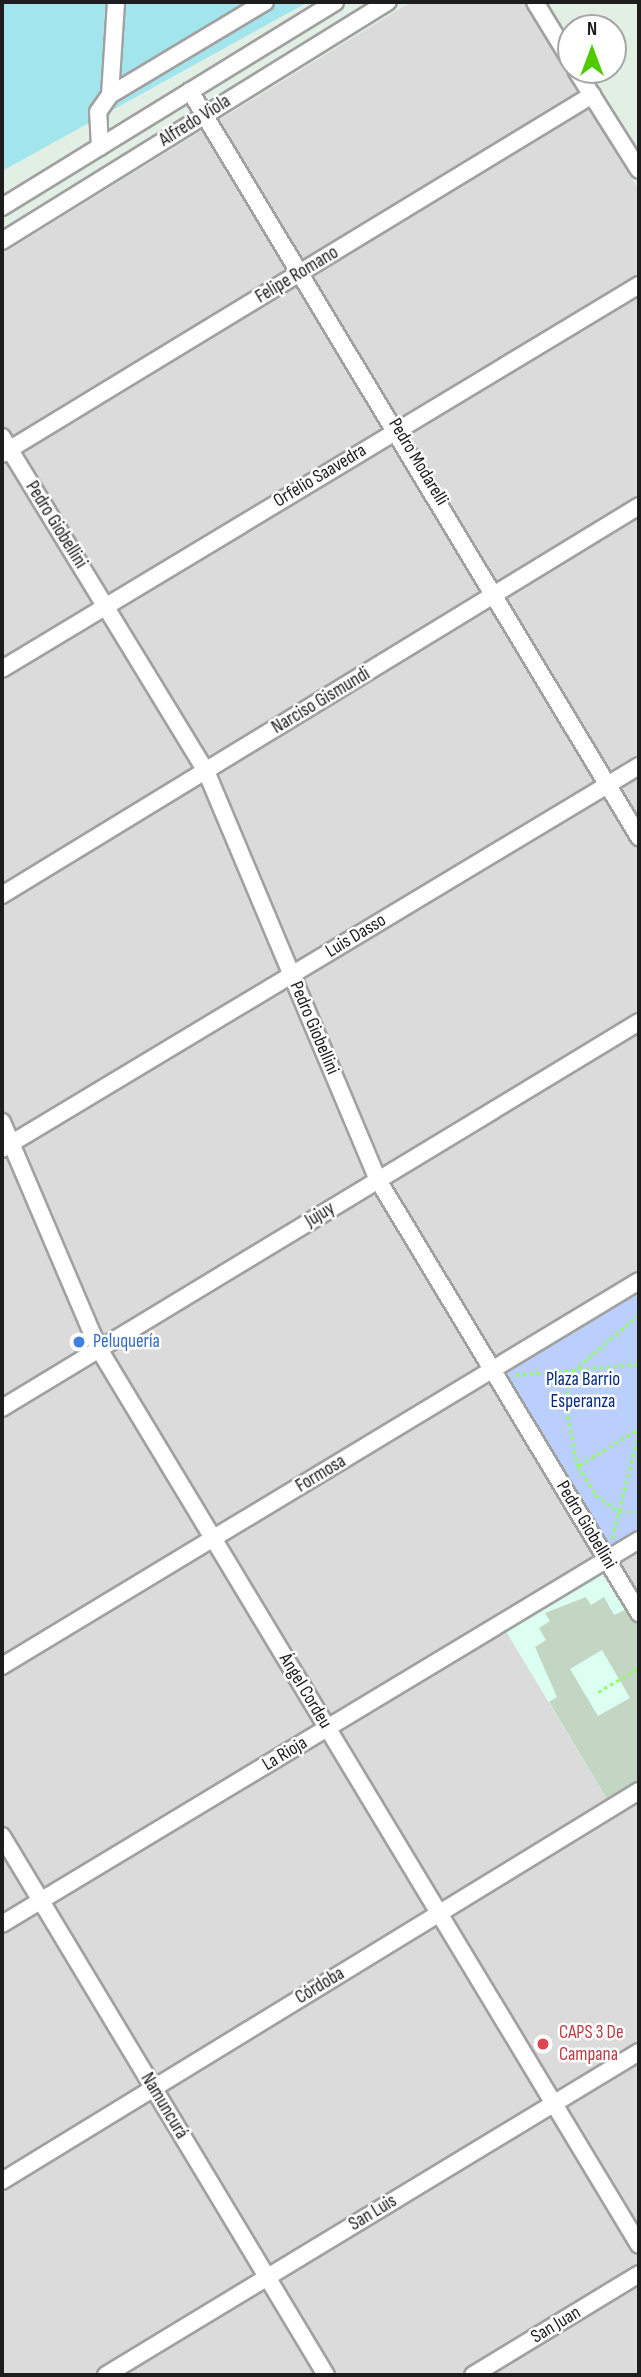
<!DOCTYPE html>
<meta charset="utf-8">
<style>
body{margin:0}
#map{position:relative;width:641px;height:2377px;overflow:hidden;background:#e2efe5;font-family:"Sofia Sans Condensed",sans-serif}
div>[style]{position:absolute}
.residential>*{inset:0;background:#dadbda}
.education>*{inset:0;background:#dbfff1}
.grass>*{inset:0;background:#a3e5ed}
.park>*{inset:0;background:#bacffd}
.building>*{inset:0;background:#c2d6c3}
.path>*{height:2.5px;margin-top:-1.25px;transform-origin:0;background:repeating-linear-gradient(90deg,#8fff63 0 3.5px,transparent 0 7px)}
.roads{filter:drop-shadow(2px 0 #a1a1a1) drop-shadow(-2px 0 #a1a1a1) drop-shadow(0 2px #a1a1a1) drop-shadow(0 -2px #a1a1a1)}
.minor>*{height:16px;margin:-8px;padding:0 8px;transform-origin:8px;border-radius:8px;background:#fff}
.dots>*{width:19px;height:19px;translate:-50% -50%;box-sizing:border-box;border:4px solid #fff;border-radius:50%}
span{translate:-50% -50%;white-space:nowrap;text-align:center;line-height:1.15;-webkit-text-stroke:5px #fff;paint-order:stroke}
.street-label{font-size:19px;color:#1d1d1d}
.shop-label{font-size:19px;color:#366cbe}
.left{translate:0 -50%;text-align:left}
.park-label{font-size:19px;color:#032a82}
.health-label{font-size:19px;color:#be3a42}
.frame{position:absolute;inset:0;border:4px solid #1d1d1d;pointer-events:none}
.north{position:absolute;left:557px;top:14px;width:70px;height:70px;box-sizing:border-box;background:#fff;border:2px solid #a5a5a5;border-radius:50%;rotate:0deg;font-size:19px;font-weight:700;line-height:28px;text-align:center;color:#1d1d1d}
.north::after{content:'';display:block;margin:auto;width:24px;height:32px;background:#4fca00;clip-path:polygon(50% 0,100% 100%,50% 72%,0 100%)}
</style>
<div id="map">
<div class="residential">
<i style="clip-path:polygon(411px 2px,524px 2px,639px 190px,639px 2375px,2px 2375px,2px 254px)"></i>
</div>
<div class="education">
<i style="clip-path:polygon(605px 1567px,639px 1622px,639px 1783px,608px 1801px,504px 1628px)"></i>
</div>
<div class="grass">
<i style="clip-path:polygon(2px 2px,308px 2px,2px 171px)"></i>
</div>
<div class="park">
<i style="clip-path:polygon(639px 1293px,639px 1530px,610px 1547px,505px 1372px)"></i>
</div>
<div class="building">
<i style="clip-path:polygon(evenodd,586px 1597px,591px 1605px,604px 1597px,614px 1615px,625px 1610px,639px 1623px,639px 1781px,607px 1799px,549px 1702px,557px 1697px,535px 1647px,546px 1640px,539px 1628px,550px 1621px,545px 1613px,586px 1597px,602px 1650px,630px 1698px,598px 1716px,570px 1669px,602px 1650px)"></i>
</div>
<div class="path">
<i style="left:639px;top:1315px;width:87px;rotate:139.2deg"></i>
<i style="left:573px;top:1372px;width:31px;rotate:105deg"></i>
<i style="left:565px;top:1402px;width:65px;rotate:78.5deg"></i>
<i style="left:578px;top:1466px;width:34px;rotate:58deg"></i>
<i style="left:596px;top:1495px;width:29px;rotate:36deg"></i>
<i style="left:619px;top:1512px;width:20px"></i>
<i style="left:516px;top:1375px;width:123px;rotate:-5.1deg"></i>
<i style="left:579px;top:1465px;width:70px;rotate:-31deg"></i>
<i style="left:612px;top:1538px;width:109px;rotate:-75.7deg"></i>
<i style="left:598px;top:1692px;width:48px;rotate:-30.3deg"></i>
</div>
<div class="roads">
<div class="minor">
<i style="left:535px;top:2px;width:69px;rotate:58.6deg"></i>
<i style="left:576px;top:70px;width:118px;rotate:57.8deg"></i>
<i style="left:190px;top:91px;width:871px;rotate:58.96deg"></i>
<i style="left:110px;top:95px;width:181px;rotate:-31deg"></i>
<i style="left:100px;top:147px;width:35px;rotate:-93deg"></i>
<i style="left:98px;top:112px;width:21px;rotate:-55deg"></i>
<i style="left:110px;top:95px;width:93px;rotate:-86.3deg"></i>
<i style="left:2px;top:207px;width:391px;rotate:-31.6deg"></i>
<i style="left:2px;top:241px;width:454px;rotate:-31.8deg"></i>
<i style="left:2px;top:437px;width:391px;rotate:58.6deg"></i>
<i style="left:206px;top:771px;width:444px;rotate:67.2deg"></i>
<i style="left:378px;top:1180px;width:506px;rotate:58.92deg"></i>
<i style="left:2px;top:454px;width:691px;rotate:-31.32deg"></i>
<i style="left:2px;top:669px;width:744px;rotate:-31.08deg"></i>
<i style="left:2px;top:895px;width:746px;rotate:-31.41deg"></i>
<i style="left:2px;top:1122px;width:247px;rotate:66.9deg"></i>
<i style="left:99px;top:1349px;width:1046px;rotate:58.92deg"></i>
<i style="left:2px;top:1149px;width:743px;rotate:-31.02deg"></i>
<i style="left:2px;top:1408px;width:745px;rotate:-31.21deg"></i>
<i style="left:2px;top:1666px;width:744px;rotate:-31.15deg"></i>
<i style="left:2px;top:1836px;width:629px;rotate:58.99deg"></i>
<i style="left:2px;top:1924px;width:744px;rotate:-31.08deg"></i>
<i style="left:2px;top:2181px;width:747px;rotate:-31.48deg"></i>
<i style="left:106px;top:2375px;width:623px;rotate:-31.22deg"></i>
<i style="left:473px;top:2375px;width:194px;rotate:-31.3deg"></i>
</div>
</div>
<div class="dots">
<i style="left:79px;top:1342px;background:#3f7fe0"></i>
<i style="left:543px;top:2044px;background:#e0444e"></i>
</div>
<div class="street-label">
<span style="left:195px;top:121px;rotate:-32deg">Alfredo Viola</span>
<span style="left:297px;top:275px;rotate:-31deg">Felipe Romano</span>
<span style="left:418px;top:462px;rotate:59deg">Pedro Modarelli</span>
<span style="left:320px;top:476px;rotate:-31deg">Orfelio Saavedra</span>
<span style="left:56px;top:525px;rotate:58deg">Pedro Giobellini</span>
<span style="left:321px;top:701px;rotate:-31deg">Narciso Gismundi</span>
<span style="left:356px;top:936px;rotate:-31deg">Luis Dasso</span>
<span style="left:314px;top:1028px;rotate:67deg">Pedro Giobellini</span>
<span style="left:320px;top:1215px;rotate:-31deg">Jujuy</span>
<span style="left:321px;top:1474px;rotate:-31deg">Formosa</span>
<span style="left:586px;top:1525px;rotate:59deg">Pedro Giobellini</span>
<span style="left:305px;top:1691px;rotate:59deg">Ángel Cordeu</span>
<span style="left:285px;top:1754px;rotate:-31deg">La Rioja</span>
<span style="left:320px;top:1986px;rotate:-31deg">Córdoba</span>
<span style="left:164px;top:2106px;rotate:59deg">Namuncurá</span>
<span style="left:373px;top:2213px;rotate:-31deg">San Luis</span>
<span style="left:556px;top:2325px;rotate:-31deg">San Juan</span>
</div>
<div class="shop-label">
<span class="left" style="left:93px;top:1342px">Peluquería</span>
</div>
<div class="park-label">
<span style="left:583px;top:1391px">Plaza Barrio<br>Esperanza</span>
</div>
<div class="health-label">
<span class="left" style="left:559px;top:2044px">CAPS 3 De<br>Campana</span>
</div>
<div class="frame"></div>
<div class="north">N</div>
</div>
